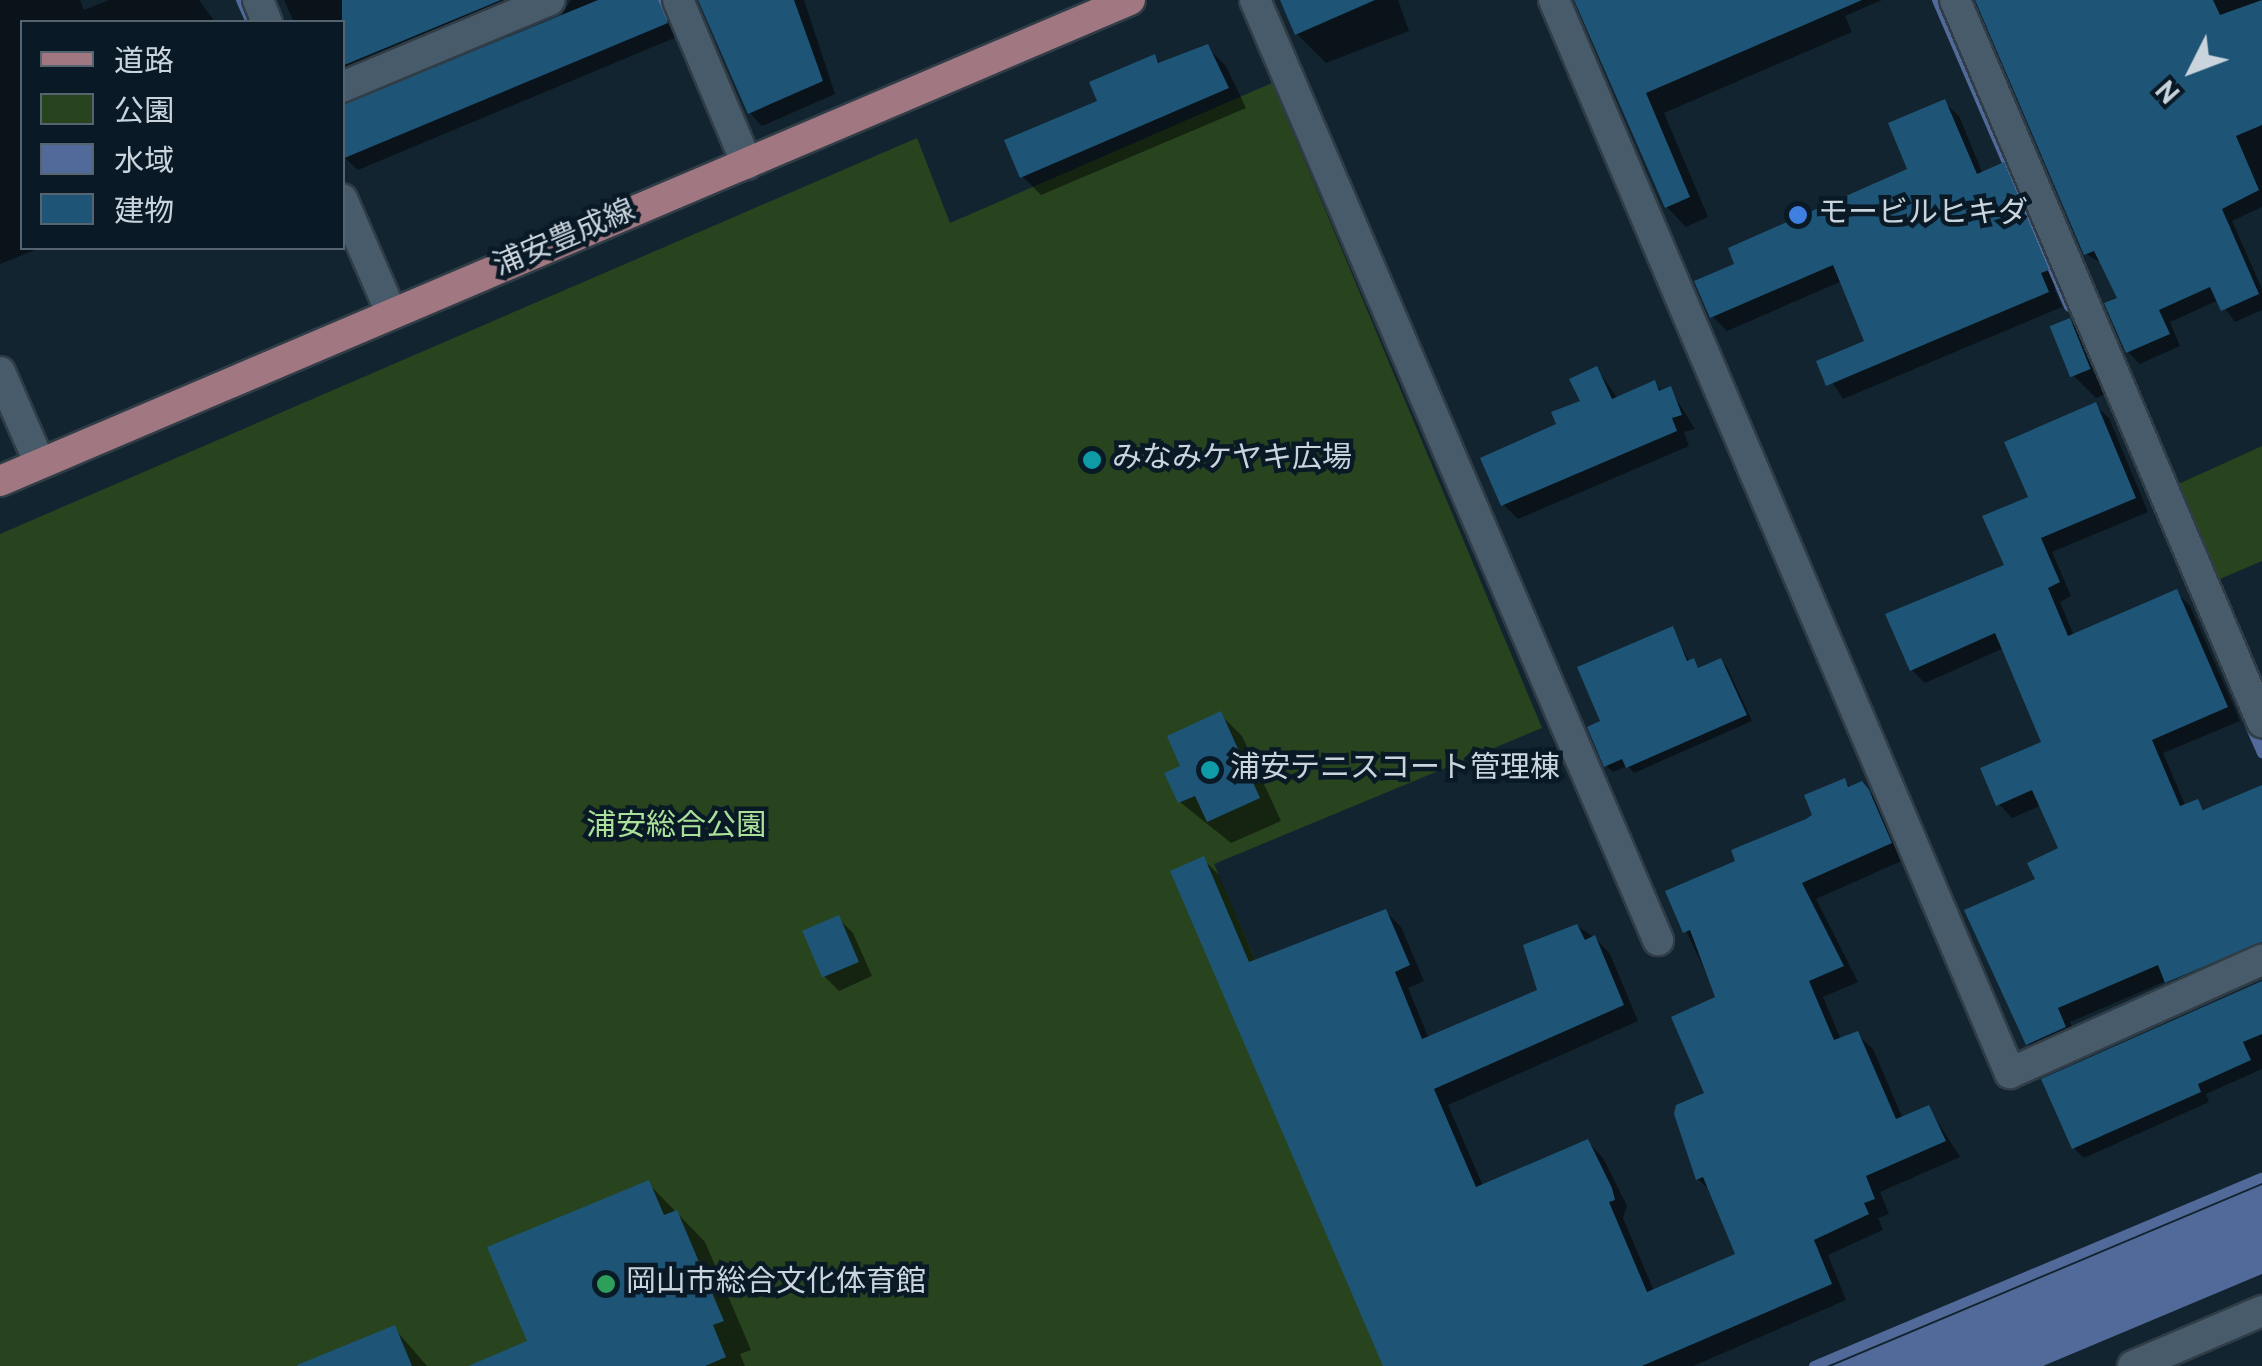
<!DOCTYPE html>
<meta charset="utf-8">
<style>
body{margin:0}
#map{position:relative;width:2262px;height:1366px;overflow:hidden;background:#122430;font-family:Overpass,"Noto Sans JP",sans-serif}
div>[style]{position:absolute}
.green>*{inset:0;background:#27441e}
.water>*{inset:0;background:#526a99}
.shadow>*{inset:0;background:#0007}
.stream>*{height:10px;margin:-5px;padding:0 5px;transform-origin:5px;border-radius:5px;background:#526a99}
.building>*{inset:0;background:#1e5476;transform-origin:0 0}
.roads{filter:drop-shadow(2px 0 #303d47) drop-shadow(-2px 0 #303d47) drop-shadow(0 2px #303d47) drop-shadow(0 -2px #303d47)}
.minor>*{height:30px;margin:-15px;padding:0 15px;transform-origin:15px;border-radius:15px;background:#485b6a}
.major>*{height:30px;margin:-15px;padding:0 15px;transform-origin:15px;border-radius:15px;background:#a17781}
.dots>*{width:28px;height:28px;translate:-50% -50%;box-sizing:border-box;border:5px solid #091a26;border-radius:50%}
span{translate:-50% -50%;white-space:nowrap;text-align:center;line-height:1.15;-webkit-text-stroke:9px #091a26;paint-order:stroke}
.poi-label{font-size:30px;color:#c9d4dd}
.left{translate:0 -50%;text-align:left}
.street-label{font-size:30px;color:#c9d4dd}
.park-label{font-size:30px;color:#aae099}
.legend{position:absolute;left:20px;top:20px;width:325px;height:230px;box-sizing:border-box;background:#091a26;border:2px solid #56646f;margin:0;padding:12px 18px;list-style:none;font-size:30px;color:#c9d4dd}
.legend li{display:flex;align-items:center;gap:20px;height:50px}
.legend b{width:50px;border:2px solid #56646f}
.north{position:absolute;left:2142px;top:20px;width:100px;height:100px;-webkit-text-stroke:8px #091a26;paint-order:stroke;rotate:228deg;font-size:28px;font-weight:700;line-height:40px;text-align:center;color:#c9d4dd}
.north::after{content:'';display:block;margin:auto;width:35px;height:45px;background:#c9d4dd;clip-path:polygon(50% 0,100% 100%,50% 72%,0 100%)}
</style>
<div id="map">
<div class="green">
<i style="clip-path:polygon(1272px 83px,1542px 728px,1214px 864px,1431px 1366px,0 1366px,0 534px,917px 138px,950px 223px)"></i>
<i style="clip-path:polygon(2262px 446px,2262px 561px,2213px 582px,2174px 486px)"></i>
</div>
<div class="water">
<i style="clip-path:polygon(2262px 1185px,2262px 1274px,2043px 1366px,1832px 1366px)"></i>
</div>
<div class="shadow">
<i style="clip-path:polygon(0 0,80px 0,84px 10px,109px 0,199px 0,215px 22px,22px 22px,22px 248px,40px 248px,0 264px)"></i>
<i style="clip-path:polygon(284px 0,543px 0,342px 88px,342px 22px,294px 22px)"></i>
<i style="clip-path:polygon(571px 0,684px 0,679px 36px,358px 170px,345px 158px,559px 19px)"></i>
<i style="clip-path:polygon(701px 0,804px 0,835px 94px,762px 126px,750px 113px)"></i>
<i style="clip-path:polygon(1282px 0,1398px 0,1409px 31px,1326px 63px,1297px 34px)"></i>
<i style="clip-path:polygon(1578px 0,1882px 0,1845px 16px,1852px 32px,1664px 113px,1708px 217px,1686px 227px,1667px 207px)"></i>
<i style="clip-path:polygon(1975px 0,2262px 0,2262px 207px,2232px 221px,2262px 289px,2262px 310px,2235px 322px,2219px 300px,2170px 322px,2180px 346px,2140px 364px,2128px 352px,2120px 299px,2103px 264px,2086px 254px)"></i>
<i style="clip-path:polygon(1207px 47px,1226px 66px,1246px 108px,1041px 195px,1022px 176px,1154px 57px,1162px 64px)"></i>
<i style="clip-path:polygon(1944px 102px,1959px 116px,1983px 174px,2003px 165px,2018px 180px,2062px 284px,2054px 288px,2062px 307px,1843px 399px,1819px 362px,1868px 342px,1842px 281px,1727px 331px,1712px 316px,1738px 265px,1911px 170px)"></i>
<i style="clip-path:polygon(2070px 321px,2092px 344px,2112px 391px,2096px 398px,2074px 376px)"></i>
<i style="clip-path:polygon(1597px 369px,1618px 399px,1654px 383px,1663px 392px,1670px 389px,1695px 429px,1684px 432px,1689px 446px,1518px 519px,1504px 505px,1583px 402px)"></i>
<i style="clip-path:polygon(2095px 405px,2109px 418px,2148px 512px,2052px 552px,2071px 596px,2060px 602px,2074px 636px,2176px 592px,2190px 606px,2240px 721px,2163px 753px,2186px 807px,2198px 802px,2206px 811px,2262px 792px,2262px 961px,2181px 995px,2166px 981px,2070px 1022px,2078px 1041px,2042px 1057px,2028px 1044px,2039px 880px,2061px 849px,2042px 805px,2012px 818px,1999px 804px,2045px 744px,2004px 648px,1925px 683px,1912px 670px,2007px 566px,2032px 498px)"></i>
<i style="clip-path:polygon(1672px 629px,1690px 663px,1701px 669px,1721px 661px,1727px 667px,1752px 721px,1634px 773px,1628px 766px,1613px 772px,1606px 766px,1604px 722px)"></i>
<i style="clip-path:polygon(1220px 714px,1242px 736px,1281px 821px,1231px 843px,1180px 802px,1183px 767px)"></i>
<i style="clip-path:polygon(1844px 781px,1852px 788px,1861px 784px,1877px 800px,1906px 859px,1816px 899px,1858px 982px,1823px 997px,1841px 1040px,1857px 1034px,1873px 1049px,1903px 1119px,1929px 1108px,1960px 1157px,1880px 1192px,1889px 1214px,1878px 1218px,1883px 1230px,1828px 1255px,1846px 1300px,1693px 1366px,1385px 1366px,1203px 859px,1219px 875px,1256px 962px,1386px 912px,1401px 927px,1424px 981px,1408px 988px,1429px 1039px,1541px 992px,1577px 926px,1595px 938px,1610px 954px,1638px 1021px,1448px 1105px,1483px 1186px,1588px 1142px,1603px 1158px,1627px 1206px,1623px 1218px,1654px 1291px,1739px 1255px,1713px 1193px,1698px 1179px,1718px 999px,1668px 892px,1739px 862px,1807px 822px)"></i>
<i style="clip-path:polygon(838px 918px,853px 933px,872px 976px,839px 991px,824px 976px)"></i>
<i style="clip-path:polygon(2262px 982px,2262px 1069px,2206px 1094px,2209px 1102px,2084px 1158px,2074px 1148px)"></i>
<i style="clip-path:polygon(648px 1183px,705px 1242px,751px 1350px,740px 1354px,745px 1366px,473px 1366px,530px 1342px)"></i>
<i style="clip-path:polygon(394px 1328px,427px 1366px,302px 1366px)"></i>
</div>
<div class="stream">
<i style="left:241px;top:0;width:24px;rotate:66deg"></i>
<i style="left:660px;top:0;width:17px;rotate:66deg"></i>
<i style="left:1937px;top:0;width:334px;rotate:66.7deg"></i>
<i style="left:2250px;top:726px;width:30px;rotate:66deg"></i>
<i style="left:1814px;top:1366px;width:486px;rotate:-22.8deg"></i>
</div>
<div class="building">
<i style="clip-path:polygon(342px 0,501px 0,342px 66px)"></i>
<i style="clip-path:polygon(598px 0,658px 0,668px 23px,342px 159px,342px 105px)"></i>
<i style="clip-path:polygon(698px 0,794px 0,823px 81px,748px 114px)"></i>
<i style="clip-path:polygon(1280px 0,1375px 0,1295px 35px)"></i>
<i style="clip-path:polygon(1574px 0,1862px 0,1646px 93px,1690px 197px,1665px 208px)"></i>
<i style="clip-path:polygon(1975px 0,2213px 0,2220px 15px,2262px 0,2262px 125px,2236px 136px,2259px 190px,2222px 209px,2259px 294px,2221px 311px,2210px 287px,2159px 310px,2170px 334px,2126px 353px,2104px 303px,2117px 298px,2094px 251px,2084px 255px)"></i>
<i style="clip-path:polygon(1208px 44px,1229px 88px,1020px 178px,1004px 140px,1097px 101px,1089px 82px,1155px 54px,1158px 63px)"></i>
<i style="clip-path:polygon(1945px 99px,1977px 174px,2004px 162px,2049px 270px,2041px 273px,2049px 292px,1826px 386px,1816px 361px,1864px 341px,1833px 265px,1710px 318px,1694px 281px,1734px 264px,1728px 248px,1907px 169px,1888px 123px)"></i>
<i style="left:2070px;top:318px;width:55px;height:22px;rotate:68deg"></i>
<i style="clip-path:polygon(1597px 366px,1612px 399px,1655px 380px,1659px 391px,1671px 386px,1682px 415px,1672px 418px,1677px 431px,1501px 506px,1480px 458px,1556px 424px,1551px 412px,1580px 401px,1569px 379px)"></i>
<i style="clip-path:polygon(2096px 402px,2136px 498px,2041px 538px,2060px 582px,2048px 588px,2068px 636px,2177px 589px,2228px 707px,2152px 740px,2180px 806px,2198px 799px,2203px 810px,2262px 785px,2262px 942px,2165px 983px,2158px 965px,2058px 1008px,2066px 1027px,2026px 1045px,1964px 910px,2035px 879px,2027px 863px,2058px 848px,2032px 790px,1996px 806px,1980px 768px,2041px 742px,1995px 633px,1910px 671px,1885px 614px,2004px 565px,1982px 516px,2028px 497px,2004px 442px)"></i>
<i style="clip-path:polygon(1673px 626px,1687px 661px,1694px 658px,1698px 668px,1721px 658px,1747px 715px,1626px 768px,1622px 759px,1604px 767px,1587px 727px,1600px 721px,1577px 667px)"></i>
<i style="clip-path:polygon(1221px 711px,1260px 798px,1207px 822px,1195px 796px,1178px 803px,1164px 773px,1180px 766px,1167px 736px)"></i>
<i style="clip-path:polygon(1845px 778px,1848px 787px,1862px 781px,1869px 790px,1892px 843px,1802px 883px,1844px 966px,1809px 981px,1834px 1040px,1858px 1031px,1896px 1119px,1929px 1105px,1946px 1141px,1866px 1176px,1875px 1199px,1864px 1203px,1869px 1214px,1814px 1240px,1832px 1284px,1642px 1366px,1383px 1366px,1170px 871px,1204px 856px,1249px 962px,1386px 909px,1410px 965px,1395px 972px,1422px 1039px,1537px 990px,1523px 945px,1577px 924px,1585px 940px,1595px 935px,1624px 1005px,1434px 1089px,1476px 1187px,1588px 1139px,1612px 1188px,1615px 1200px,1609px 1202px,1647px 1292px,1735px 1254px,1703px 1177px,1696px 1180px,1674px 1114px,1676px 1105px,1704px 1093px,1671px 1017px,1715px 997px,1690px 930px,1683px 933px,1665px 891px,1735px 861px,1731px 850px,1806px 819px,1812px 815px,1804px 795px)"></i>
<i style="left:839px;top:915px;width:51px;height:40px;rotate:67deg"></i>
<i style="clip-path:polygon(2262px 981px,2262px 1034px,2243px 1042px,2251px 1060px,2198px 1084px,2201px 1092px,2072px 1149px,2041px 1079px)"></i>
<i style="clip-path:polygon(649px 1180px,664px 1215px,677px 1210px,724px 1321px,713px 1325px,726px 1357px,705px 1366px,468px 1366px,527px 1341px,487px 1247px)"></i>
<i style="clip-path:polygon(395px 1325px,412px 1366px,297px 1366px,297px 1365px)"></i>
</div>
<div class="roads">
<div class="minor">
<i style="left:258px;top:0;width:24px;rotate:68deg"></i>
<i style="left:678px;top:0;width:178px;rotate:67.2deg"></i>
<i style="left:1255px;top:0;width:1023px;rotate:66.79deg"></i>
<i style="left:1554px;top:0;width:1166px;rotate:66.98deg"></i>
<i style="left:2010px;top:1073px;width:276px;rotate:-24.2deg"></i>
<i style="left:1955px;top:0;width:785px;rotate:66.96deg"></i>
<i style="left:342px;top:87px;width:225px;rotate:-22.7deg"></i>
<i style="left:342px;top:199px;width:123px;rotate:66.6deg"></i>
<i style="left:0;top:372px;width:100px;rotate:66.5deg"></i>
<i style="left:2133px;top:1366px;width:140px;rotate:-23.1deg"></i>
</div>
<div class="major">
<i style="left:0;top:481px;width:1228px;rotate:-23.06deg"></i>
</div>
</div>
<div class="dots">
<i style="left:1798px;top:215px;background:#3f7fe0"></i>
<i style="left:1092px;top:460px;background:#0f9aa8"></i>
<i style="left:1210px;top:770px;background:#0f9aa8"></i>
<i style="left:606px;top:1284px;background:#2e9e5b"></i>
</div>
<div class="poi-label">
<span class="left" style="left:1818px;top:215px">モービルヒキダ</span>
<span class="left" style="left:1112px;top:460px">みなみケヤキ広場</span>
<span class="left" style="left:1230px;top:770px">浦安テニスコート管理棟</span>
<span class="left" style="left:626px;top:1284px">岡山市総合文化体育館</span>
</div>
<div class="street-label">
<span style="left:565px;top:240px;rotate:-23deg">浦安豊成線</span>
</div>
<div class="park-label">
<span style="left:676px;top:828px">浦安総合公園</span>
</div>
<ul class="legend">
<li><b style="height:12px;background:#a17781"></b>道路</li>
<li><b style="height:28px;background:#27441e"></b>公園</li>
<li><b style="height:28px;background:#526a99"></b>水域</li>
<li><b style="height:28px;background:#1e5476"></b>建物</li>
</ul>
<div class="north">N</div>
</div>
